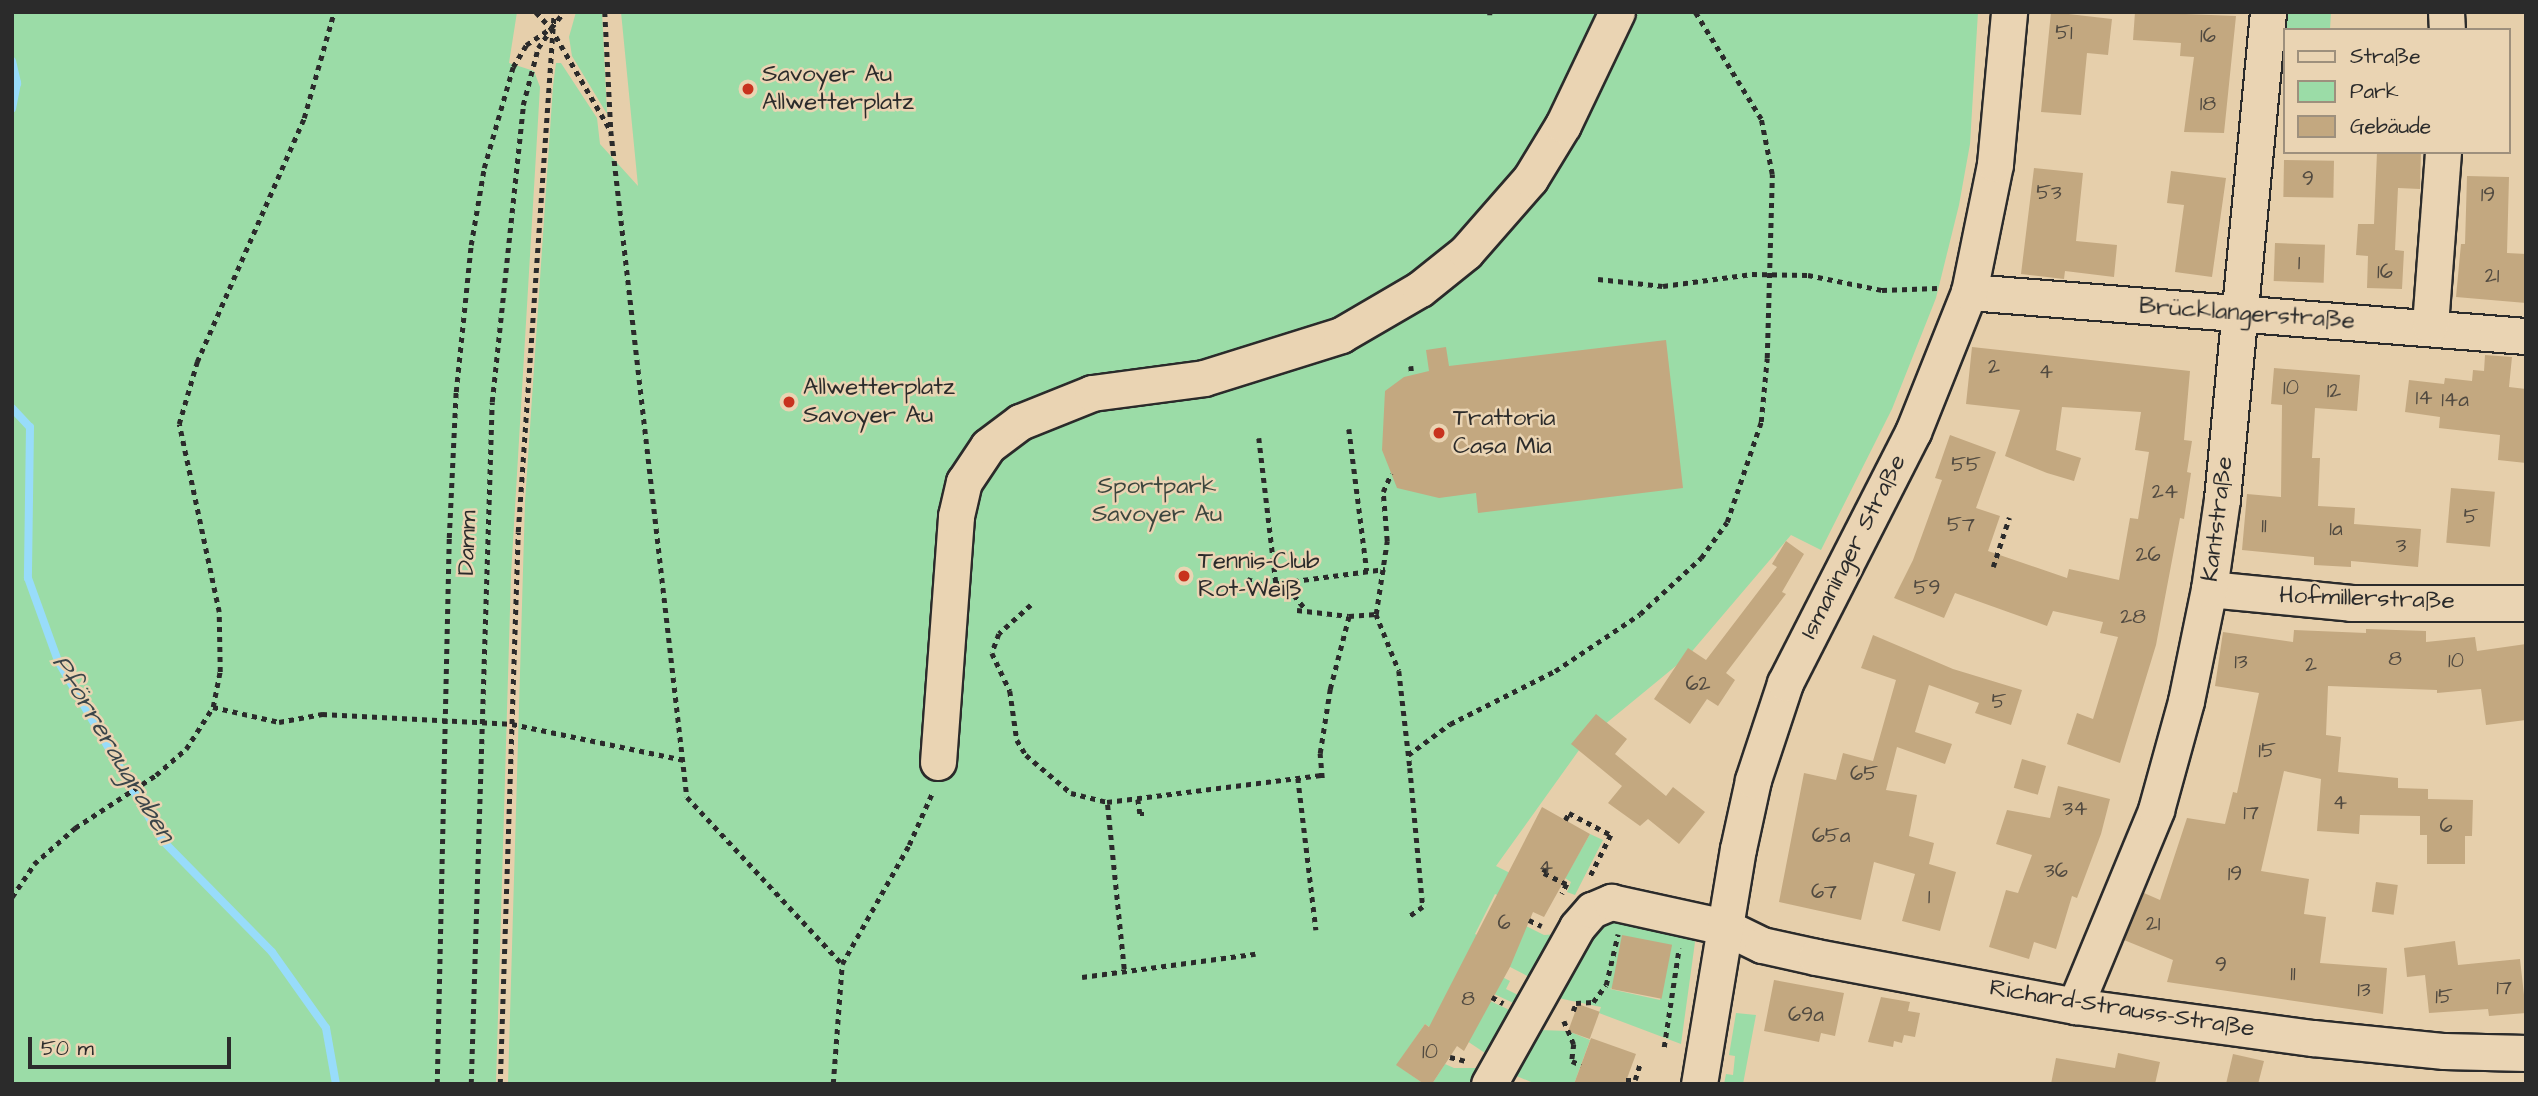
<!DOCTYPE html>
<meta charset="utf-8">
<style>
body{margin:0}
#map{position:relative;width:2538px;height:1096px;overflow:hidden;background:#e6cfab;font-family:"Architects Daughter",sans-serif}
div>[style]{position:absolute}
.green>*{inset:0;background:#9bdca7}
.stream>*{height:8px;margin:-4px;padding:0 4px;transform-origin:4px;border-radius:4px;background:#98dcfa}
.building>*{inset:0;background:#c3a880;transform-origin:0 0}
.path>*{height:4.5px;margin-top:-2.25px;transform-origin:0;background:repeating-linear-gradient(90deg,#2b2b2b 0 5px,transparent 0 10px)}
.roads{filter:drop-shadow(2px 0 #2b2b2b) drop-shadow(-2px 0 #2b2b2b) drop-shadow(0 2px #2b2b2b) drop-shadow(0 -2px #2b2b2b)}
.minor>*{height:35px;margin:-17.5px;padding:0 17.5px;transform-origin:17.5px;border-radius:17.5px;background:#ead4b3}
.dots>*{width:19px;height:19px;translate:-50% -50%;box-sizing:border-box;border:4px solid #ead4b3;border-radius:50%}
span{translate:-50% -50%;white-space:nowrap;text-align:center;line-height:1.15;-webkit-text-stroke:5px #ead4b3;paint-order:stroke}
.number-label{font-size:21px;color:#514a40}
.number-label span{-webkit-text-stroke-width:0}
.poi-label{font-size:24px;color:#2b2b2b}
.left{translate:0 -50%;text-align:left}
.street-label{font-size:24px;color:#2b2b2b}
.park-label{font-size:24px;color:#3c463e}
.water-label{font-size:26px;color:#3b464a;font-style:italic}
.frame{position:absolute;inset:0;border:14px solid #2b2b2b;pointer-events:none}
.legend{position:absolute;left:2283px;top:28px;width:228px;height:126px;box-sizing:border-box;background:#ead4b3;border:2px solid #9e907d;margin:0;padding:9px 12px;list-style:none;font-size:21px;color:#2b2b2b}
.legend li{display:flex;align-items:center;gap:14px;height:35px}
.legend b{width:35px;border:2px solid #9e907d}
.scale{position:absolute;left:28px;top:1037px;width:203px;height:32px;box-sizing:border-box;border:4px solid #2b2b2b;border-top:0;padding-left:9px;font-size:21px;line-height:24px;white-space:nowrap;color:#2b2b2b;-webkit-text-stroke:5px #ead4b3;paint-order:stroke}
</style>
<div id="map">
<div class="green">
<i style="clip-path:polygon(12px 12px,517px 12px,509px 63px,534px 71px,540px 87px,511px 575px,496px 1084px,12px 1084px)"></i>
<i style="clip-path:polygon(576px 12px,602px 12px,607px 114px,572px 56px,569px 37px)"></i>
<i style="clip-path:polygon(621px 12px,1978px 12px,1970px 144px,1959px 205px,1936px 298px,1892px 409px,1821px 550px,1791px 535px,1688px 656px,1587px 739px,1496px 866px,1522px 879px,1511px 901px,1495px 894px,1475px 934px,1513px 953px,1526px 926px,1544px 935px,1560px 934px,1535px 980px,1487px 955px,1481px 966px,1510px 981px,1506px 989px,1524px 998px,1520px 1006px,1494px 994px,1490px 1001px,1516px 1013px,1491px 1057px,1455px 1033px,1450px 1041px,1425px 1024px,1397px 1065px,1424px 1084px,508px 1084px,525px 502px,553px 86px,556px 63px,561px 63px,597px 118px,600px 144px,638px 186px)"></i>
<i style="clip-path:polygon(2280px 12px,2331px 12px,2330px 30px,2284px 30px,2284px 62px,2278px 62px)"></i>
<i style="clip-path:polygon(1590px 834px,1603px 840px,1575px 895px,1567px 892px,1571px 882px,1565px 878px)"></i>
<i style="clip-path:polygon(evenodd,1612px 919px,1693px 937px,1695px 942px,1681px 1044px,1599px 1013px,1601px 1007px,1558px 998px,1597px 929px,1612px 919px,1671px 945px,1660px 1000px,1610px 989px,1671px 945px)"></i>
<i style="clip-path:polygon(1736px 1013px,1756px 1015px,1743px 1084px,1724px 1084px,1726px 1074px,1733px 1075px,1735px 1056px,1729px 1055px)"></i>
<i style="clip-path:polygon(1540px 1030px,1568px 1031px,1590px 1040px,1574px 1084px,1536px 1084px,1514px 1075px)"></i>
<i style="clip-path:polygon(1445px 1064px,1454px 1068px,1483px 1068px,1473px 1084px,1432px 1084px)"></i>
</div>
<div class="stream">
<i style="left:12px;top:61px;width:23px;rotate:77deg"></i>
<i style="left:17px;top:83px;width:26px;rotate:101deg"></i>
<i style="left:12px;top:408px;width:26px;rotate:47deg"></i>
<i style="left:30px;top:427px;width:151px;rotate:90.8deg"></i>
<i style="left:28px;top:578px;width:88px;rotate:70.1deg"></i>
<i style="left:58px;top:661px;width:207px;rotate:59.8deg"></i>
<i style="left:162px;top:840px;width:157px;rotate:45.5deg"></i>
<i style="left:272px;top:952px;width:93px;rotate:54.6deg"></i>
<i style="left:326px;top:1028px;width:57px;rotate:79.9deg"></i>
</div>
<div class="building">
<i style="clip-path:polygon(2051px 12px,2112px 19px,2108px 55px,2087px 53px,2081px 115px,2041px 112px)"></i>
<i style="clip-path:polygon(2135px 12px,2236px 16px,2224px 133px,2184px 132px,2194px 57px,2180px 56px,2181px 43px,2133px 40px)"></i>
<i style="clip-path:polygon(2377px 152px,2421px 152px,2420px 189px,2398px 188px,2395px 250px,2404px 251px,2402px 289px,2367px 288px,2368px 256px,2356px 255px,2358px 224px,2374px 224px)"></i>
<i style="left:2284px;top:160px;width:50px;height:37px;rotate:1deg"></i>
<i style="clip-path:polygon(2034px 168px,2083px 173px,2076px 241px,2117px 245px,2114px 277px,2065px 271px,2064px 279px,2021px 274px)"></i>
<i style="clip-path:polygon(2171px 171px,2226px 178px,2212px 277px,2175px 272px,2184px 205px,2167px 203px)"></i>
<i style="clip-path:polygon(2467px 176px,2509px 177px,2507px 253px,2526px 254px,2526px 303px,2456px 297px,2461px 244px,2465px 244px)"></i>
<i style="left:2275px;top:243px;width:50px;height:38px;rotate:2deg"></i>
<i style="clip-path:polygon(1666px 340px,1683px 488px,1478px 513px,1476px 493px,1439px 498px,1397px 488px,1382px 450px,1385px 391px,1404px 377px,1429px 371px,1426px 350px,1446px 347px,1449px 366px)"></i>
<i style="clip-path:polygon(1972px 347px,2190px 371px,2184px 440px,2192px 441px,2187px 472px,2191px 473px,2184px 519px,2180px 518px,2156px 645px,2120px 763px,2067px 744px,2077px 713px,2093px 719px,2118px 637px,2100px 633px,2103px 622px,2053px 611px,2047px 626px,1955px 593px,1944px 618px,1894px 598px,1913px 560px,1942px 480px,1935px 478px,1950px 435px,1996px 452px,1976px 508px,2000px 516px,1988px 551px,2067px 578px,2069px 569px,2119px 580px,2130px 518px,2138px 519px,2149px 452px,2135px 450px,2141px 412px,2062px 407px,2056px 450px,2081px 458px,2074px 481px,2047px 473px,2005px 456px,2020px 410px,1966px 404px)"></i>
<i style="clip-path:polygon(2485px 355px,2512px 357px,2509px 387px,2526px 389px,2526px 463px,2498px 460px,2500px 435px,2439px 428px,2440px 417px,2405px 412px,2409px 380px,2444px 384px,2445px 378px,2472px 381px,2473px 370px,2484px 371px)"></i>
<i style="clip-path:polygon(2274px 368px,2360px 375px,2357px 411px,2315px 408px,2312px 458px,2320px 458px,2318px 506px,2355px 508px,2354px 524px,2421px 529px,2418px 567px,2351px 561px,2351px 567px,2314px 565px,2314px 557px,2242px 550px,2247px 494px,2281px 497px,2282px 405px,2271px 404px)"></i>
<i style="left:2451px;top:488px;width:44px;height:55px;rotate:5deg"></i>
<i style="clip-path:polygon(1786px 541px,1804px 554px,1782px 592px,1786px 594px,1726px 673px,1735px 680px,1718px 706px,1707px 699px,1690px 724px,1654px 699px,1688px 648px,1706px 660px,1777px 567px,1772px 564px)"></i>
<i style="clip-path:polygon(2366px 629px,2426px 631px,2426px 642px,2475px 637px,2477px 651px,2526px 644px,2526px 720px,2486px 725px,2481px 689px,2437px 693px,2437px 690px,2328px 686px,2326px 735px,2341px 737px,2338px 772px,2398px 778px,2398px 788px,2428px 789px,2428px 799px,2473px 800px,2472px 836px,2465px 836px,2465px 864px,2427px 864px,2427px 835px,2420px 835px,2420px 816px,2360px 815px,2359px 834px,2317px 831px,2321px 779px,2284px 771px,2261px 871px,2309px 879px,2304px 914px,2326px 917px,2320px 963px,2387px 968px,2383px 1014px,2167px 982px,2173px 960px,2124px 940px,2144px 893px,2160px 900px,2187px 818px,2225px 824px,2233px 792px,2237px 793px,2259px 693px,2215px 686px,2223px 632px,2293px 642px,2294px 630px,2366px 633px)"></i>
<i style="clip-path:polygon(1873px 635px,1953px 669px,2022px 690px,2011px 725px,1975px 713px,1979px 703px,1929px 685px,1915px 732px,1952px 744px,1945px 764px,1897px 747px,1886px 790px,1917px 795px,1909px 836px,1934px 843px,1929px 864px,1956px 872px,1940px 931px,1902px 921px,1915px 874px,1874px 862px,1861px 920px,1779px 902px,1804px 773px,1836px 780px,1843px 753px,1873px 761px,1896px 680px,1861px 668px)"></i>
<i style="clip-path:polygon(1596px 714px,1627px 739px,1615px 754px,1666px 796px,1673px 787px,1705px 812px,1679px 844px,1648px 819px,1640px 826px,1608px 803px,1622px 786px,1571px 744px)"></i>
<i style="left:2022px;top:759px;width:25px;height:30px;rotate:16deg"></i>
<i style="clip-path:polygon(2058px 786px,2110px 799px,2101px 834px,2077px 898px,2072px 896px,2056px 949px,2034px 942px,2029px 959px,1989px 947px,2006px 890px,2018px 893px,2032px 855px,1996px 844px,2007px 810px,2050px 818px)"></i>
<i style="clip-path:polygon(1542px 807px,1590px 834px,1544px 917px,1533px 912px,1510px 967px,1464px 1051px,1457px 1046px,1432px 1084px,1424px 1084px,1396px 1065px,1425px 1024px,1429px 1027px)"></i>
<i style="left:2376px;top:882px;width:22px;height:30px;rotate:8deg"></i>
<i style="left:1622px;top:935px;width:51px;height:55px;rotate:11deg"></i>
<i style="clip-path:polygon(2455px 941px,2458px 965px,2520px 959px,2526px 1013px,2489px 1016px,2488px 1009px,2429px 1013px,2425px 975px,2407px 977px,2404px 948px)"></i>
<i style="clip-path:polygon(1774px 980px,1844px 993px,1835px 1036px,1821px 1033px,1819px 1042px,1764px 1031px)"></i>
<i style="clip-path:polygon(1881px 997px,1910px 1002px,1908px 1011px,1920px 1013px,1915px 1037px,1904px 1035px,1902px 1043px,1894px 1041px,1893px 1047px,1868px 1042px)"></i>
<i style="left:1578px;top:1004px;width:23px;height:29px;rotate:20deg"></i>
<i style="clip-path:polygon(1591px 1038px,1636px 1054px,1625px 1084px,1574px 1084px)"></i>
<i style="clip-path:polygon(2118px 1053px,2160px 1062px,2155px 1084px,2051px 1084px,2056px 1058px,2115px 1068px)"></i>
<i style="clip-path:polygon(2233px 1054px,2264px 1061px,2258px 1084px,2226px 1084px)"></i>
</div>
<div class="path">
<i style="left:536px;top:12px;width:22px;rotate:47deg"></i>
<i style="left:551px;top:28px;width:119px;rotate:59.8deg"></i>
<i style="left:611px;top:131px;width:670px;rotate:83.49deg"></i>
<i style="left:687px;top:797px;width:228px;rotate:47.1deg"></i>
<i style="left:842px;top:964px;width:137px;rotate:-60.6deg"></i>
<i style="left:909px;top:845px;width:59px;rotate:-66deg"></i>
<i style="left:605px;top:12px;width:118px;rotate:87.1deg"></i>
<i style="left:1490px;top:12px;width:3px;rotate:90deg"></i>
<i style="left:1598px;top:279px;width:65px;rotate:6.1deg"></i>
<i style="left:1663px;top:286px;width:90px;rotate:-7.7deg"></i>
<i style="left:1752px;top:274px;width:56px;rotate:1deg"></i>
<i style="left:1808px;top:275px;width:76px;rotate:11.5deg"></i>
<i style="left:1882px;top:290px;width:55px;rotate:-2.1deg"></i>
<i style="left:1411px;top:366px;width:9px;rotate:84deg"></i>
<i style="left:1349px;top:429px;width:143px;rotate:82.8deg"></i>
<i style="left:1259px;top:438px;width:146px;rotate:83.3deg"></i>
<i style="left:1993px;top:567px;width:52px;rotate:-71.9deg"></i>
<i style="left:1247px;top:579px;width:50px;rotate:18.8deg"></i>
<i style="left:1294px;top:595px;width:19px;rotate:51deg"></i>
<i style="left:1264px;top:585px;width:122px;rotate:-7.5deg"></i>
<i style="left:1031px;top:605px;width:43px;rotate:137.8deg"></i>
<i style="left:999px;top:634px;width:20px;rotate:110deg"></i>
<i style="left:992px;top:653px;width:42px;rotate:64.7deg"></i>
<i style="left:1010px;top:691px;width:49px;rotate:81.9deg"></i>
<i style="left:1017px;top:740px;width:17px;rotate:59deg"></i>
<i style="left:1026px;top:755px;width:59px;rotate:40.2deg"></i>
<i style="left:1071px;top:793px;width:37px;rotate:14deg"></i>
<i style="left:1297px;top:610px;width:52px;rotate:6.6deg"></i>
<i style="left:1376px;top:614px;width:61px;rotate:68deg"></i>
<i style="left:1399px;top:671px;width:98px;rotate:83.5deg"></i>
<i style="left:1410px;top:768px;width:140px;rotate:84.7deg"></i>
<i style="left:1423px;top:907px;width:19px;rotate:145deg"></i>
<i style="left:213px;top:707px;width:68px;rotate:12.8deg"></i>
<i style="left:279px;top:722px;width:44px;rotate:-10.5deg"></i>
<i style="left:322px;top:714px;width:190px;rotate:3deg"></i>
<i style="left:512px;top:724px;width:176px;rotate:11.8deg"></i>
<i style="left:1408px;top:755px;width:52px;rotate:-36.4deg"></i>
<i style="left:1450px;top:724px;width:118px;rotate:-26.8deg"></i>
<i style="left:1555px;top:671px;width:102px;rotate:-33.8deg"></i>
<i style="left:1640px;top:614px;width:83px;rotate:-42.6deg"></i>
<i style="left:1701px;top:558px;width:44px;rotate:-54.2deg"></i>
<i style="left:1727px;top:522px;width:106px;rotate:-71.2deg"></i>
<i style="left:1761px;top:422px;width:64px;rotate:-84.6deg"></i>
<i style="left:1767px;top:358px;width:184px;rotate:-88.4deg"></i>
<i style="left:1772px;top:174px;width:56px;rotate:-101.3deg"></i>
<i style="left:1761px;top:119px;width:126px;rotate:-121.7deg"></i>
<i style="left:1298px;top:778px;width:153px;rotate:83.2deg"></i>
<i style="left:1322px;top:778px;width:25px;rotate:-95deg"></i>
<i style="left:1320px;top:753px;width:65px;rotate:-81.1deg"></i>
<i style="left:1330px;top:689px;width:75px;rotate:-75.4deg"></i>
<i style="left:1349px;top:616px;width:27px;rotate:-4deg"></i>
<i style="left:1376px;top:614px;width:74px;rotate:-81.4deg"></i>
<i style="left:1387px;top:541px;width:49px;rotate:-94.7deg"></i>
<i style="left:1383px;top:492px;width:20px;rotate:-66deg"></i>
<i style="left:1138px;top:799px;width:15px;rotate:82deg"></i>
<i style="left:1140px;top:814px;width:4px"></i>
<i style="left:1565px;top:820px;width:8px;rotate:-60deg"></i>
<i style="left:1569px;top:813px;width:47px;rotate:27.6deg"></i>
<i style="left:1611px;top:835px;width:47px;rotate:116.6deg"></i>
<i style="left:1546px;top:868px;width:5px;rotate:112deg"></i>
<i style="left:1544px;top:873px;width:25px;rotate:26deg"></i>
<i style="left:1567px;top:884px;width:11px;rotate:117deg"></i>
<i style="left:12px;top:897px;width:40px;rotate:-56deg"></i>
<i style="left:34px;top:864px;width:55px;rotate:-41.3deg"></i>
<i style="left:75px;top:828px;width:97px;rotate:-33.2deg"></i>
<i style="left:156px;top:775px;width:40px;rotate:-41deg"></i>
<i style="left:186px;top:749px;width:50px;rotate:-57.3deg"></i>
<i style="left:213px;top:707px;width:36px;rotate:-79deg"></i>
<i style="left:220px;top:672px;width:60px;rotate:-91deg"></i>
<i style="left:219px;top:612px;width:192px;rotate:-102deg"></i>
<i style="left:179px;top:424px;width:65px;rotate:-73.8deg"></i>
<i style="left:197px;top:362px;width:266px;rotate:-66.3deg"></i>
<i style="left:304px;top:118px;width:110px;rotate:-74.2deg"></i>
<i style="left:1529px;top:920px;width:14px;rotate:25deg"></i>
<i style="left:1124px;top:969px;width:168px;rotate:-95.8deg"></i>
<i style="left:1107px;top:802px;width:216px;rotate:-7.2deg"></i>
<i style="left:1082px;top:977px;width:175px;rotate:-7.6deg"></i>
<i style="left:1492px;top:997px;width:13px;rotate:29deg"></i>
<i style="left:1573px;top:1011px;width:9px;rotate:-69deg"></i>
<i style="left:1576px;top:1003px;width:17px;rotate:-3deg"></i>
<i style="left:1593px;top:1002px;width:21px;rotate:-53deg"></i>
<i style="left:1606px;top:985px;width:52px;rotate:-76.8deg"></i>
<i style="left:1564px;top:1021px;width:25px;rotate:67deg"></i>
<i style="left:1574px;top:1044px;width:17px;rotate:97deg"></i>
<i style="left:1572px;top:1061px;width:10px;rotate:24deg"></i>
<i style="left:1664px;top:1047px;width:100px;rotate:-81.4deg"></i>
<i style="left:1450px;top:1057px;width:16px;rotate:14deg"></i>
<i style="left:1626px;top:1080px;width:9px"></i>
<i style="left:1635px;top:1080px;width:17px;rotate:-73deg"></i>
<i style="left:437px;top:1084px;width:546px;rotate:-88.74deg"></i>
<i style="left:449px;top:538px;width:146px;rotate:-87.3deg"></i>
<i style="left:456px;top:392px;width:148px;rotate:-84.2deg"></i>
<i style="left:471px;top:245px;width:78px;rotate:-80.4deg"></i>
<i style="left:484px;top:168px;width:105px;rotate:-74deg"></i>
<i style="left:513px;top:67px;width:26px;rotate:-59deg"></i>
<i style="left:526px;top:45px;width:30px;rotate:-34deg"></i>
<i style="left:551px;top:28px;width:21px;rotate:-51deg"></i>
<i style="left:471px;top:1084px;width:682px;rotate:-88.24deg"></i>
<i style="left:492px;top:402px;width:299px;rotate:-84deg"></i>
<i style="left:523px;top:105px;width:59px;rotate:-75.3deg"></i>
<i style="left:538px;top:48px;width:19px;rotate:-55deg"></i>
<i style="left:500px;top:1084px;width:552px;rotate:-88.13deg"></i>
<i style="left:518px;top:532px;width:521px;rotate:-86.04deg"></i>
<i style="left:833px;top:1084px;width:120px;rotate:-85.7deg"></i>
</div>
<div class="roads">
<div class="minor">
<i style="left:2446px;top:12px;width:18px;rotate:87deg"></i>
<i style="left:1969px;top:292px;width:559px;rotate:4.52deg"></i>
<i style="left:2430px;top:325px;width:173px;rotate:-85.7deg"></i>
<i style="left:2209px;top:589px;width:143px;rotate:5.6deg"></i>
<i style="left:2351px;top:603px;width:175px"></i>
<i style="left:938px;top:762px;width:247px;rotate:-85.8deg"></i>
<i style="left:956px;top:516px;width:35px;rotate:-77deg"></i>
<i style="left:964px;top:482px;width:43px;rotate:-56.3deg"></i>
<i style="left:988px;top:446px;width:40px;rotate:-37deg"></i>
<i style="left:1020px;top:422px;width:78px;rotate:-21.9deg"></i>
<i style="left:1092px;top:393px;width:113px;rotate:-7.6deg"></i>
<i style="left:1204px;top:378px;width:144px;rotate:-17.4deg"></i>
<i style="left:1341px;top:335px;width:91px;rotate:-30.2deg"></i>
<i style="left:1420px;top:289px;width:59px;rotate:-38.8deg"></i>
<i style="left:1466px;top:252px;width:97px;rotate:-48.8deg"></i>
<i style="left:1530px;top:179px;width:63px;rotate:-58.6deg"></i>
<i style="left:1563px;top:125px;width:125px;rotate:-64.5deg"></i>
<i style="left:2075px;top:1006px;width:212px;rotate:-67.5deg"></i>
<i style="left:2156px;top:810px;width:113px;rotate:-74.6deg"></i>
<i style="left:2186px;top:701px;width:114px;rotate:-78.4deg"></i>
<i style="left:2209px;top:589px;width:91px;rotate:-81.8deg"></i>
<i style="left:2222px;top:499px;width:489px;rotate:-84.6deg"></i>
<i style="left:1489px;top:1084px;width:180px;rotate:-60.7deg"></i>
<i style="left:1577px;top:927px;width:23px;rotate:-49deg"></i>
<i style="left:1592px;top:910px;width:21px;rotate:-23deg"></i>
<i style="left:1611px;top:902px;width:117px;rotate:12.4deg"></i>
<i style="left:1725px;top:927px;width:41px;rotate:25.9deg"></i>
<i style="left:1762px;top:945px;width:55px;rotate:12.5deg"></i>
<i style="left:1816px;top:957px;width:264px;rotate:10.7deg"></i>
<i style="left:2075px;top:1006px;width:240px;rotate:7.7deg"></i>
<i style="left:2313px;top:1038px;width:132px;rotate:5.7deg"></i>
<i style="left:2444px;top:1051px;width:82px;rotate:1.4deg"></i>
<i style="left:1699px;top:1084px;width:238px;rotate:-80.6deg"></i>
<i style="left:1738px;top:849px;width:71px;rotate:-77.7deg"></i>
<i style="left:1753px;top:780px;width:102px;rotate:-71.7deg"></i>
<i style="left:1785px;top:683px;width:282px;rotate:-63deg"></i>
<i style="left:1913px;top:432px;width:151px;rotate:-68.2deg"></i>
<i style="left:1969px;top:292px;width:131px;rotate:-78.5deg"></i>
<i style="left:1995px;top:164px;width:153px;rotate:-84.7deg"></i>
</div>
</div>
<div class="dots">
<i style="left:748px;top:89px;background:#c8321e"></i>
<i style="left:789px;top:402px;background:#c8321e"></i>
<i style="left:1439px;top:433px;background:#c8321e"></i>
<i style="left:1184px;top:576px;background:#c8321e"></i>
</div>
<div class="number-label">
<span style="left:2064px;top:33px">51</span>
<span style="left:2208px;top:36px">16</span>
<span style="left:2208px;top:104px">18</span>
<span style="left:2308px;top:179px">9</span>
<span style="left:2049px;top:193px">53</span>
<span style="left:2488px;top:195px">19</span>
<span style="left:2299px;top:263px">1</span>
<span style="left:2385px;top:272px">16</span>
<span style="left:2492px;top:276px">21</span>
<span style="left:1994px;top:367px">2</span>
<span style="left:2046px;top:372px">4</span>
<span style="left:2291px;top:388px">10</span>
<span style="left:2334px;top:391px">12</span>
<span style="left:2424px;top:398px">14</span>
<span style="left:2455px;top:400px">14a</span>
<span style="left:1966px;top:465px">55</span>
<span style="left:2165px;top:492px">24</span>
<span style="left:2471px;top:517px">5</span>
<span style="left:1961px;top:525px">57</span>
<span style="left:2264px;top:526px">11</span>
<span style="left:2336px;top:529px">1a</span>
<span style="left:2401px;top:546px">3</span>
<span style="left:2148px;top:555px">26</span>
<span style="left:1927px;top:588px">59</span>
<span style="left:2133px;top:617px">28</span>
<span style="left:2395px;top:659px">8</span>
<span style="left:2456px;top:661px">10</span>
<span style="left:2241px;top:662px">13</span>
<span style="left:2311px;top:665px">2</span>
<span style="left:1698px;top:684px">62</span>
<span style="left:1999px;top:702px">5</span>
<span style="left:2267px;top:751px">15</span>
<span style="left:1864px;top:774px">65</span>
<span style="left:2340px;top:803px">4</span>
<span style="left:2075px;top:809px">34</span>
<span style="left:2251px;top:813px">17</span>
<span style="left:2446px;top:826px">6</span>
<span style="left:1831px;top:836px">65a</span>
<span style="left:1546px;top:868px">4</span>
<span style="left:2056px;top:871px">36</span>
<span style="left:2235px;top:874px">19</span>
<span style="left:1824px;top:892px">67</span>
<span style="left:1929px;top:897px">1</span>
<span style="left:1504px;top:923px">6</span>
<span style="left:2153px;top:924px">21</span>
<span style="left:2221px;top:965px">9</span>
<span style="left:2293px;top:974px">11</span>
<span style="left:2504px;top:988px">17</span>
<span style="left:2364px;top:990px">13</span>
<span style="left:2444px;top:997px">15</span>
<span style="left:1468px;top:999px">8</span>
<span style="left:1806px;top:1015px">69a</span>
<span style="left:1430px;top:1052px">10</span>
</div>
<div class="poi-label">
<span class="left" style="left:762px;top:89px">Savoyer Au<br>Allwetterplatz</span>
<span class="left" style="left:803px;top:402px">Allwetterplatz<br>Savoyer Au</span>
<span class="left" style="left:1453px;top:433px">Trattoria<br>Casa Mia</span>
<span class="left" style="left:1198px;top:576px">Tennis-Club<br>Rot-Weiß</span>
</div>
<div class="street-label">
<span style="left:2247px;top:314px;rotate:4deg">Brücklangerstraße</span>
<span style="left:2218px;top:519px;rotate:-83deg">Kantstraße</span>
<span style="left:468px;top:543px;rotate:-88deg">Damm</span>
<span style="left:1854px;top:547px;rotate:-63deg">Ismaninger Straße</span>
<span style="left:2367px;top:599px;rotate:2deg">Hofmillerstraße</span>
<span style="left:2122px;top:1009px;rotate:9deg">Richard-Strauss-Straße</span>
</div>
<div class="park-label">
<span style="left:1157px;top:501px">Sportpark<br>Savoyer Au</span>
</div>
<div class="water-label">
<span style="left:113px;top:749px;rotate:59deg">Pförreraugraben</span>
</div>
<div class="frame"></div>
<ul class="legend">
<li><b style="height:9px;background:#ead4b3"></b>Straße</li>
<li><b style="height:19px;background:#9bdca7"></b>Park</li>
<li><b style="height:19px;background:#c3a880"></b>Gebäude</li>
</ul>
<div class="scale">50 m</div>
</div>
